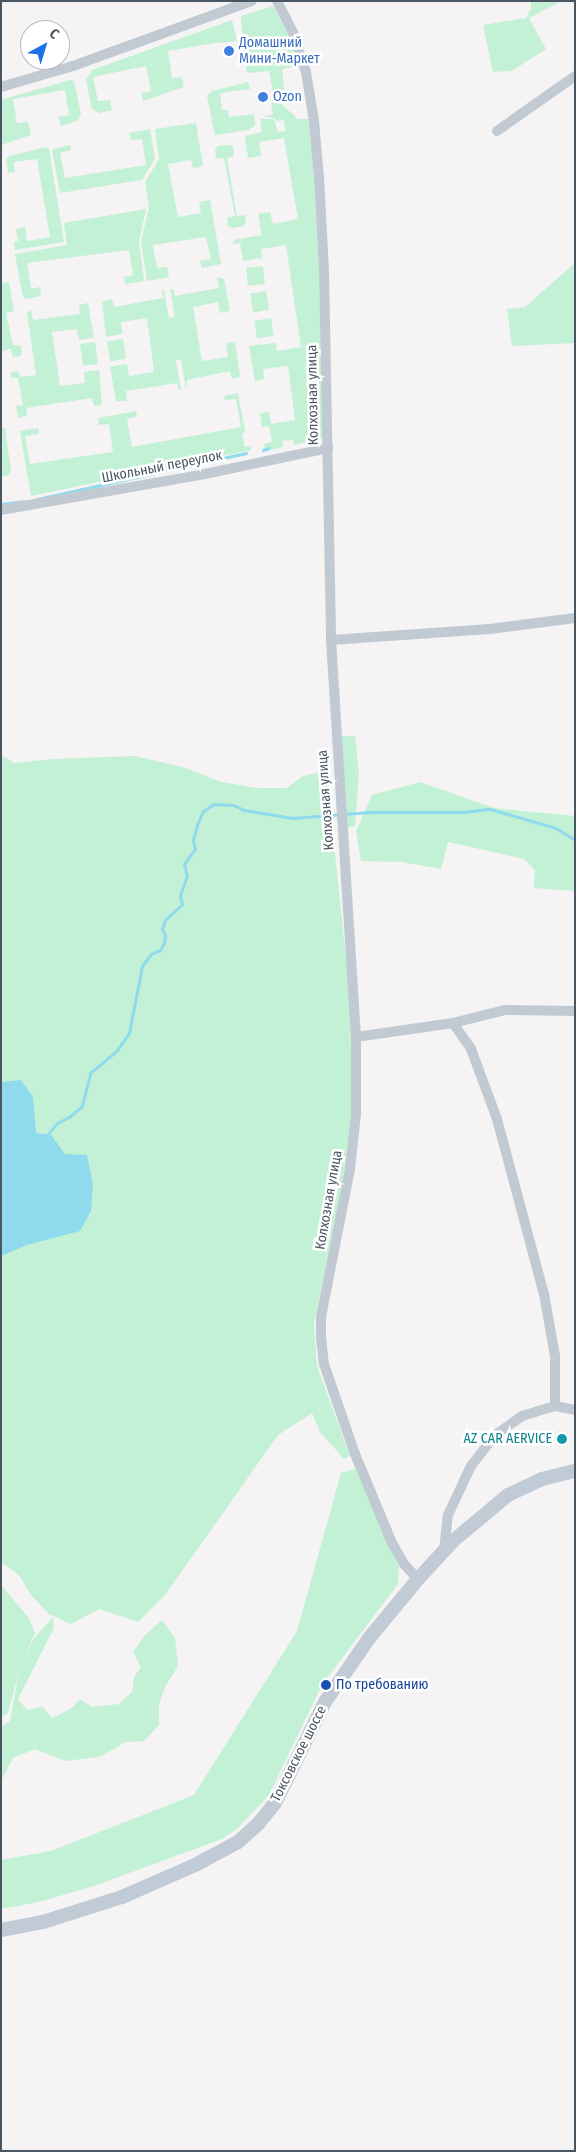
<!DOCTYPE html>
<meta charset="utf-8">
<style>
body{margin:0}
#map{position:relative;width:576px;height:2152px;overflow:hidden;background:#f5f3f3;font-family:"Fira Sans Condensed",sans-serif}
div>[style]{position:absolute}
.green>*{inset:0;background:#c3f1d5;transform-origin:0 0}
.water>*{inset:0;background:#90daee}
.stream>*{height:3px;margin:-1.5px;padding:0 1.5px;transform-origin:1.5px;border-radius:1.5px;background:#90daee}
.minor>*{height:10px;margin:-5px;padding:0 5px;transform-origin:5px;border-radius:5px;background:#c1cad2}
.secondary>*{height:14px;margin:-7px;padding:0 7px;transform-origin:7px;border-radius:7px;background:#c1cbd6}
.dots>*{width:14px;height:14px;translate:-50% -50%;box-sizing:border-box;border:2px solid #fff;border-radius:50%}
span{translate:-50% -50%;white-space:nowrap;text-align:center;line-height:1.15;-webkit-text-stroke:5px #fff;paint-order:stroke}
.shop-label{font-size:14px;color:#366cbe}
.left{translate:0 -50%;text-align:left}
.street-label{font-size:14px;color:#4a5661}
.culture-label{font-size:14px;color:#0d838f}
.right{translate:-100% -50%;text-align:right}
.transit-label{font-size:14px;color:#164399}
.frame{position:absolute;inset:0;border:2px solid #4a5661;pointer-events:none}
.north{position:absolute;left:20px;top:20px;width:50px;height:50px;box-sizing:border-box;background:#fff;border:1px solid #b7bbc0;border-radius:50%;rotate:39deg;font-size:14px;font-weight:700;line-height:20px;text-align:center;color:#4a5661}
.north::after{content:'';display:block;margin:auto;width:18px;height:22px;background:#1a73e8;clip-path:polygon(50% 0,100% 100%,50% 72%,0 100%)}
</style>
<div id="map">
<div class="green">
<i style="clip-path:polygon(531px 1px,562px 1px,529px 18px,546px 49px,512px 71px,493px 72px,483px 25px,526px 18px,531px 8px)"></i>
<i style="clip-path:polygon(273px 6px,288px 33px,300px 66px,282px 69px,285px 95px,274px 97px,269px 71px,247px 73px,241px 20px,241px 16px)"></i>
<i style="clip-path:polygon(232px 20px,237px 41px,222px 43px,221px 42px,168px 51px,172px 78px,182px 77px,184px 87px,143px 101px,141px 93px,151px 91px,146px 66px,93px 77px,98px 101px,110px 100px,112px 110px,99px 113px,92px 109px,86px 80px,92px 70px)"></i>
<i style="clip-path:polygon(70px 80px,74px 81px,81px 114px,77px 121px,61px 126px,58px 117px,69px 115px,65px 90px,13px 99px,17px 123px,28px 122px,31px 135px,1px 145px,1px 100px)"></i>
<i style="clip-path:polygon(248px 82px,250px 89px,220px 93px,222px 110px,228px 110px,229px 117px,254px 114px,255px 125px,249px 130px,215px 135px,207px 96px,212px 91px)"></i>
<i style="clip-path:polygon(279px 102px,298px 119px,310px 119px,319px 268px,323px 438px,294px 445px,293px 440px,282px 441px,283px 447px,265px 451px,264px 444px,272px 442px,269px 426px,262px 427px,260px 413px,269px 412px,271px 424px,295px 420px,288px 366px,263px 369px,264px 379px,255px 381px,249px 346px,276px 343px,277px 351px,301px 347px,286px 245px,261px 249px,262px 258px,243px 261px,240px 243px,232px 244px,234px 240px,262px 235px,258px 214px,270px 212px,273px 224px,298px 219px,284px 138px,259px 142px,261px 156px,248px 158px,245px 136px,262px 132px,260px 119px,274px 119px,278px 132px,285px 131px,284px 120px,276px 121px,275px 118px,264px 117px,273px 114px,271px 103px)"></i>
<i style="clip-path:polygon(196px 123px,203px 166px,193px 168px,191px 160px,168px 164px,178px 217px,201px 213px,199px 202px,210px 200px,221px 264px,202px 268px,200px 261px,211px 259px,206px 237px,153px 245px,157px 268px,167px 267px,169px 277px,147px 281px,141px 242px,149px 207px,145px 182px,159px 159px,155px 129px)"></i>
<i style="clip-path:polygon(150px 129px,155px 159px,142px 180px,60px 193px,52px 151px,54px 149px,70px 145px,71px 150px,60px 153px,65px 178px,146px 165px,142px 139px,131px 140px,129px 133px)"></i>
<i style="clip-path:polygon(230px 145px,233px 147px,234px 156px,227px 158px,237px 216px,245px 215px,246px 222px,243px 226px,232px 228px,228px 226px,227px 218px,235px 216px,224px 158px,216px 159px,215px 150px,218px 146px)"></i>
<i style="clip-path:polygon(46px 147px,49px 149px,64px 242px,15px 250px,14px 242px,18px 241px,16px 229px,25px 227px,27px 241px,50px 237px,37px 159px,14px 162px,15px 172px,8px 173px,6px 160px,9px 156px)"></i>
<i style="clip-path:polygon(146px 209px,139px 242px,144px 281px,125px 284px,124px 277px,133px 275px,129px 250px,27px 263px,31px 289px,40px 287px,41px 296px,26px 299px,23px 297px,15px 254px,67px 245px,64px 223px)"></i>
<i style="clip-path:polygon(575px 263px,575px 343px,512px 346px,507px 309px,525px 307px)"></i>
<i style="left:263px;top:266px;width:18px;height:17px;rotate:84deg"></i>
<i style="clip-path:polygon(217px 277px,224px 279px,230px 311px,220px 313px,218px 302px,193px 307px,202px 361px,228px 357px,226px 343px,235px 342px,240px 377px,232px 379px,230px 371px,187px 380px,186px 389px,181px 360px,176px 360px,181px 390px,179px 390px,177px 383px,126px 391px,127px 401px,116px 401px,110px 367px,127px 364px,129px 376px,154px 372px,147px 318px,121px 322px,122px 334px,106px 337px,102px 302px,112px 299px,114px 307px,163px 298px,162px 290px,164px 290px,169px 318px,175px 317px,170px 289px,173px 289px,175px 296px,219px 288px)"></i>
<i style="clip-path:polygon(9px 282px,14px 311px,6px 313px,13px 345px,20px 345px,22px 353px,20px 356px,13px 357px,11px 349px,1px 351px,1px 283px)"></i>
<i style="left:266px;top:291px;width:19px;height:16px;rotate:81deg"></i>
<i style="clip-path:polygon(88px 303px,94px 338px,79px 340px,77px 329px,52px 332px,60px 386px,85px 383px,84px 372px,99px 370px,102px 405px,94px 406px,92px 398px,26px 408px,27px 416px,18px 418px,16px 406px,23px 405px,18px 378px,11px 378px,11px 372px,18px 371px,20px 377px,36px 375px,27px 313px,31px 310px,33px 320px,80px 314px,79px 305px)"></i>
<i style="left:271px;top:318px;width:18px;height:17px;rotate:81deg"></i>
<i style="left:123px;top:339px;width:20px;height:16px;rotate:81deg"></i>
<i style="left:95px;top:342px;width:22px;height:15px;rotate:82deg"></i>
<i style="clip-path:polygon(238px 393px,245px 431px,242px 435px,245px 447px,251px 446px,251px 450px,31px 496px,20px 431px,38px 428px,39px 434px,25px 436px,30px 464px,113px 452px,109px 424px,99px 425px,98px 418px,136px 411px,137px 416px,127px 419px,132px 447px,241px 427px,236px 399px,225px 400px,224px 396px)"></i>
<i style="clip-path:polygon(1px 428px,5px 428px,11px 471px,9px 475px,1px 477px)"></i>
<i style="clip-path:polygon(342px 736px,355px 736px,359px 774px,355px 826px,346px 828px)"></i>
<i style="clip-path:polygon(1px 755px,14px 763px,53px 759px,135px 756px,186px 768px,221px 782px,257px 788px,287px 788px,303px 776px,329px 770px,331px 816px,350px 996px,352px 1111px,345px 1171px,314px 1324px,317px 1366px,350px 1456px,344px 1459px,320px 1432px,312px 1413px,278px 1435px,165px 1595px,138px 1622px,99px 1609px,71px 1624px,49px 1614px,31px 1595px,19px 1575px,1px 1562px)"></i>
<i style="clip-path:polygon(420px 782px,494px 808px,575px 816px,575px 891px,534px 888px,535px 870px,524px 859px,448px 842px,441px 869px,401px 862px,361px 861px,356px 831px,372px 795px)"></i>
<i style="clip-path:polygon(356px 1469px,399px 1566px,398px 1584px,322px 1685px,269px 1795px,238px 1828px,222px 1839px,94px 1886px,39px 1902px,1px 1909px,1px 1860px,51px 1851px,194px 1795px,297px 1631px,341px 1473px)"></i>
<i style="clip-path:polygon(1px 1585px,28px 1617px,35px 1633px,19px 1670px,33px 1640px,53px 1617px,54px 1628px,18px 1699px,27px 1710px,43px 1707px,52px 1718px,72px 1708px,80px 1699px,92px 1707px,119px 1704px,132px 1692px,134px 1677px,141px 1667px,133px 1652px,145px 1635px,162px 1620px,175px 1638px,178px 1666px,165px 1687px,159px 1704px,159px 1725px,144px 1741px,126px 1742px,99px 1757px,65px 1761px,35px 1749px,13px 1758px,1px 1781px,1px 1727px,10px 1721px,19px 1672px,8px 1713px,1px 1718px)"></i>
</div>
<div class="water">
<i style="clip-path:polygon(21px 1080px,33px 1097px,36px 1133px,51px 1135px,65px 1154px,87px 1155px,93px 1185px,91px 1211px,80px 1231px,27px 1245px,1px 1256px,1px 1082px)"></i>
</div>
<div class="stream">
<i style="left:263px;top:450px;width:6px;rotate:-18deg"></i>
<i style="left:37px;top:499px;width:214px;rotate:-12.4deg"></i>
<i style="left:1px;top:504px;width:23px;rotate:-7deg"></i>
<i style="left:48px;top:1134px;width:14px;rotate:-51deg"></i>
<i style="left:57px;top:1123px;width:13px;rotate:-27deg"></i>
<i style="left:69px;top:1117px;width:17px;rotate:-40deg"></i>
<i style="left:82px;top:1106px;width:34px;rotate:-76deg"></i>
<i style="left:90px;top:1073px;width:35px;rotate:-40deg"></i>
<i style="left:117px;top:1050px;width:21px;rotate:-55deg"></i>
<i style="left:129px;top:1033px;width:68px;rotate:-79deg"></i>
<i style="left:142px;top:966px;width:15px;rotate:-53deg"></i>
<i style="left:151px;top:954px;width:10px;rotate:-24deg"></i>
<i style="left:160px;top:950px;width:8px;rotate:-60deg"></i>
<i style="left:164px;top:943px;width:8px;rotate:-83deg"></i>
<i style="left:165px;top:935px;width:7px;rotate:-117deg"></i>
<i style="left:162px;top:929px;width:9px;rotate:-72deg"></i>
<i style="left:165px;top:920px;width:23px;rotate:-43deg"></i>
<i style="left:182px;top:904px;width:9px;rotate:-103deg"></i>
<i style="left:180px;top:895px;width:20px;rotate:-70deg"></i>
<i style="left:187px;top:876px;width:12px;rotate:-104deg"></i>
<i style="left:184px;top:864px;width:19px;rotate:-54deg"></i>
<i style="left:195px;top:849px;width:9px;rotate:-103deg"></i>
<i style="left:193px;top:840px;width:16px;rotate:-75deg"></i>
<i style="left:197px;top:825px;width:15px;rotate:-67deg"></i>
<i style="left:203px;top:811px;width:13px;rotate:-32deg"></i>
<i style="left:214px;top:804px;width:19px;rotate:3deg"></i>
<i style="left:233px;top:805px;width:12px;rotate:24deg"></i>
<i style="left:244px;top:810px;width:49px;rotate:9.5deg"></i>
<i style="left:292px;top:818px;width:79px;rotate:-4.3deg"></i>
<i style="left:371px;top:812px;width:93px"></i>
<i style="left:464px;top:812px;width:26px;rotate:-7deg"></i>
<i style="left:490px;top:809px;width:69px;rotate:16.1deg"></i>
<i style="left:556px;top:828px;width:22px;rotate:32deg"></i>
</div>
<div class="minor">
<i style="left:277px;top:1px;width:36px;rotate:63deg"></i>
<i style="left:293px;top:33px;width:41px;rotate:71.6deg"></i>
<i style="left:306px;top:72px;width:50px;rotate:80.7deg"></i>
<i style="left:314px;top:121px;width:57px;rotate:85deg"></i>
<i style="left:319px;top:178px;width:92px;rotate:86.9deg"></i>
<i style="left:324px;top:270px;width:370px;rotate:88.9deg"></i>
<i style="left:331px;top:640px;width:398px;rotate:86.4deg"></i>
<i style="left:356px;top:1037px;width:77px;rotate:90deg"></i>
<i style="left:356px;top:1114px;width:55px;rotate:96.2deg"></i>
<i style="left:350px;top:1169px;width:151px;rotate:101.1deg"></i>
<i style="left:321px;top:1317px;width:20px;rotate:90deg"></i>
<i style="left:321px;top:1337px;width:27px;rotate:84deg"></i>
<i style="left:324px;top:1364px;width:95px;rotate:71deg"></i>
<i style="left:355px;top:1454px;width:96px;rotate:67.4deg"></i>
<i style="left:392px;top:1543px;width:24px;rotate:60deg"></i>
<i style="left:404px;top:1564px;width:21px;rotate:47deg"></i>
<i style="left:1px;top:87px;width:75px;rotate:-16.3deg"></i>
<i style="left:73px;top:66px;width:190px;rotate:-20deg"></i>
<i style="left:497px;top:131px;width:95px;rotate:-35.2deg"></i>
<i style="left:1px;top:510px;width:207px;rotate:-10deg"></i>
<i style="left:205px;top:474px;width:126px;rotate:-11.9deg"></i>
<i style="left:331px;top:640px;width:159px;rotate:-4deg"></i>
<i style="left:490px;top:629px;width:86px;rotate:-7.4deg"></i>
<i style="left:453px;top:1023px;width:32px;rotate:55deg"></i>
<i style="left:471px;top:1049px;width:75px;rotate:69.6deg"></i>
<i style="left:497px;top:1119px;width:181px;rotate:75deg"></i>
<i style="left:544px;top:1294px;width:63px;rotate:79.9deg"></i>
<i style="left:555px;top:1356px;width:50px;rotate:90deg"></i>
<i style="left:356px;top:1037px;width:98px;rotate:-8.2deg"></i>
<i style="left:453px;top:1023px;width:54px;rotate:-14deg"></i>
<i style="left:505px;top:1010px;width:70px;rotate:0.8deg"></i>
<i style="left:444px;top:1551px;width:36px;rotate:-84deg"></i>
<i style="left:448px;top:1515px;width:54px;rotate:-64.9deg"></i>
<i style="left:471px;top:1466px;width:39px;rotate:-52deg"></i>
<i style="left:495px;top:1435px;width:33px;rotate:-35deg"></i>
<i style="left:522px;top:1416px;width:34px;rotate:-17deg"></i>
<i style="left:555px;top:1406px;width:20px;rotate:11deg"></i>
</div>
<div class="secondary">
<i style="left:1px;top:1930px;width:43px;rotate:-10.8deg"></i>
<i style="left:43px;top:1922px;width:83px;rotate:-17.6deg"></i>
<i style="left:122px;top:1897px;width:82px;rotate:-23.7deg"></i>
<i style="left:197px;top:1864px;width:47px;rotate:-28.2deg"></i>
<i style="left:238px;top:1842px;width:27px;rotate:-42deg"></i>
<i style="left:258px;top:1824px;width:27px;rotate:-51deg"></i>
<i style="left:275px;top:1803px;width:113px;rotate:-63.7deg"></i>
<i style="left:325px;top:1702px;width:79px;rotate:-55.3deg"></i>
<i style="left:370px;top:1637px;width:75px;rotate:-50.4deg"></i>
<i style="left:418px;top:1579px;width:52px;rotate:-47.4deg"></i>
<i style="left:453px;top:1541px;width:72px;rotate:-39.9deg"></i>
<i style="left:508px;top:1495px;width:38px;rotate:-25deg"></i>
<i style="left:542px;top:1479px;width:34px;rotate:-14deg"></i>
</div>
<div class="dots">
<i style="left:229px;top:51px;background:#3f7fe0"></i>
<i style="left:263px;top:97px;background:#3f7fe0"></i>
<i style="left:562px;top:1439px;background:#0f9aa8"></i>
<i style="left:326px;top:1685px;background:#1a4fb4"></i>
</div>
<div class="shop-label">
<span class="left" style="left:239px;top:51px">Домашний<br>Мини-Маркет</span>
<span class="left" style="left:273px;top:97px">Ozon</span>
</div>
<div class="street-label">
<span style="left:313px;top:395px;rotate:-91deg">Колхозная улица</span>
<span style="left:162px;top:467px;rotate:-11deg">Школьный переулок</span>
<span style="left:326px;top:800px;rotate:-94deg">Колхозная улица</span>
<span style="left:329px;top:1200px;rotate:-80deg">Колхозная улица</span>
<span style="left:299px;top:1754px;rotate:-63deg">Токсовское шоссе</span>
</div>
<div class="culture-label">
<span class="right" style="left:552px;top:1439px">AZ CAR AERVICE</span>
</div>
<div class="transit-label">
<span class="left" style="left:336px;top:1685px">По требованию</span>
</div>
<div class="frame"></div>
<div class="north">С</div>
</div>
